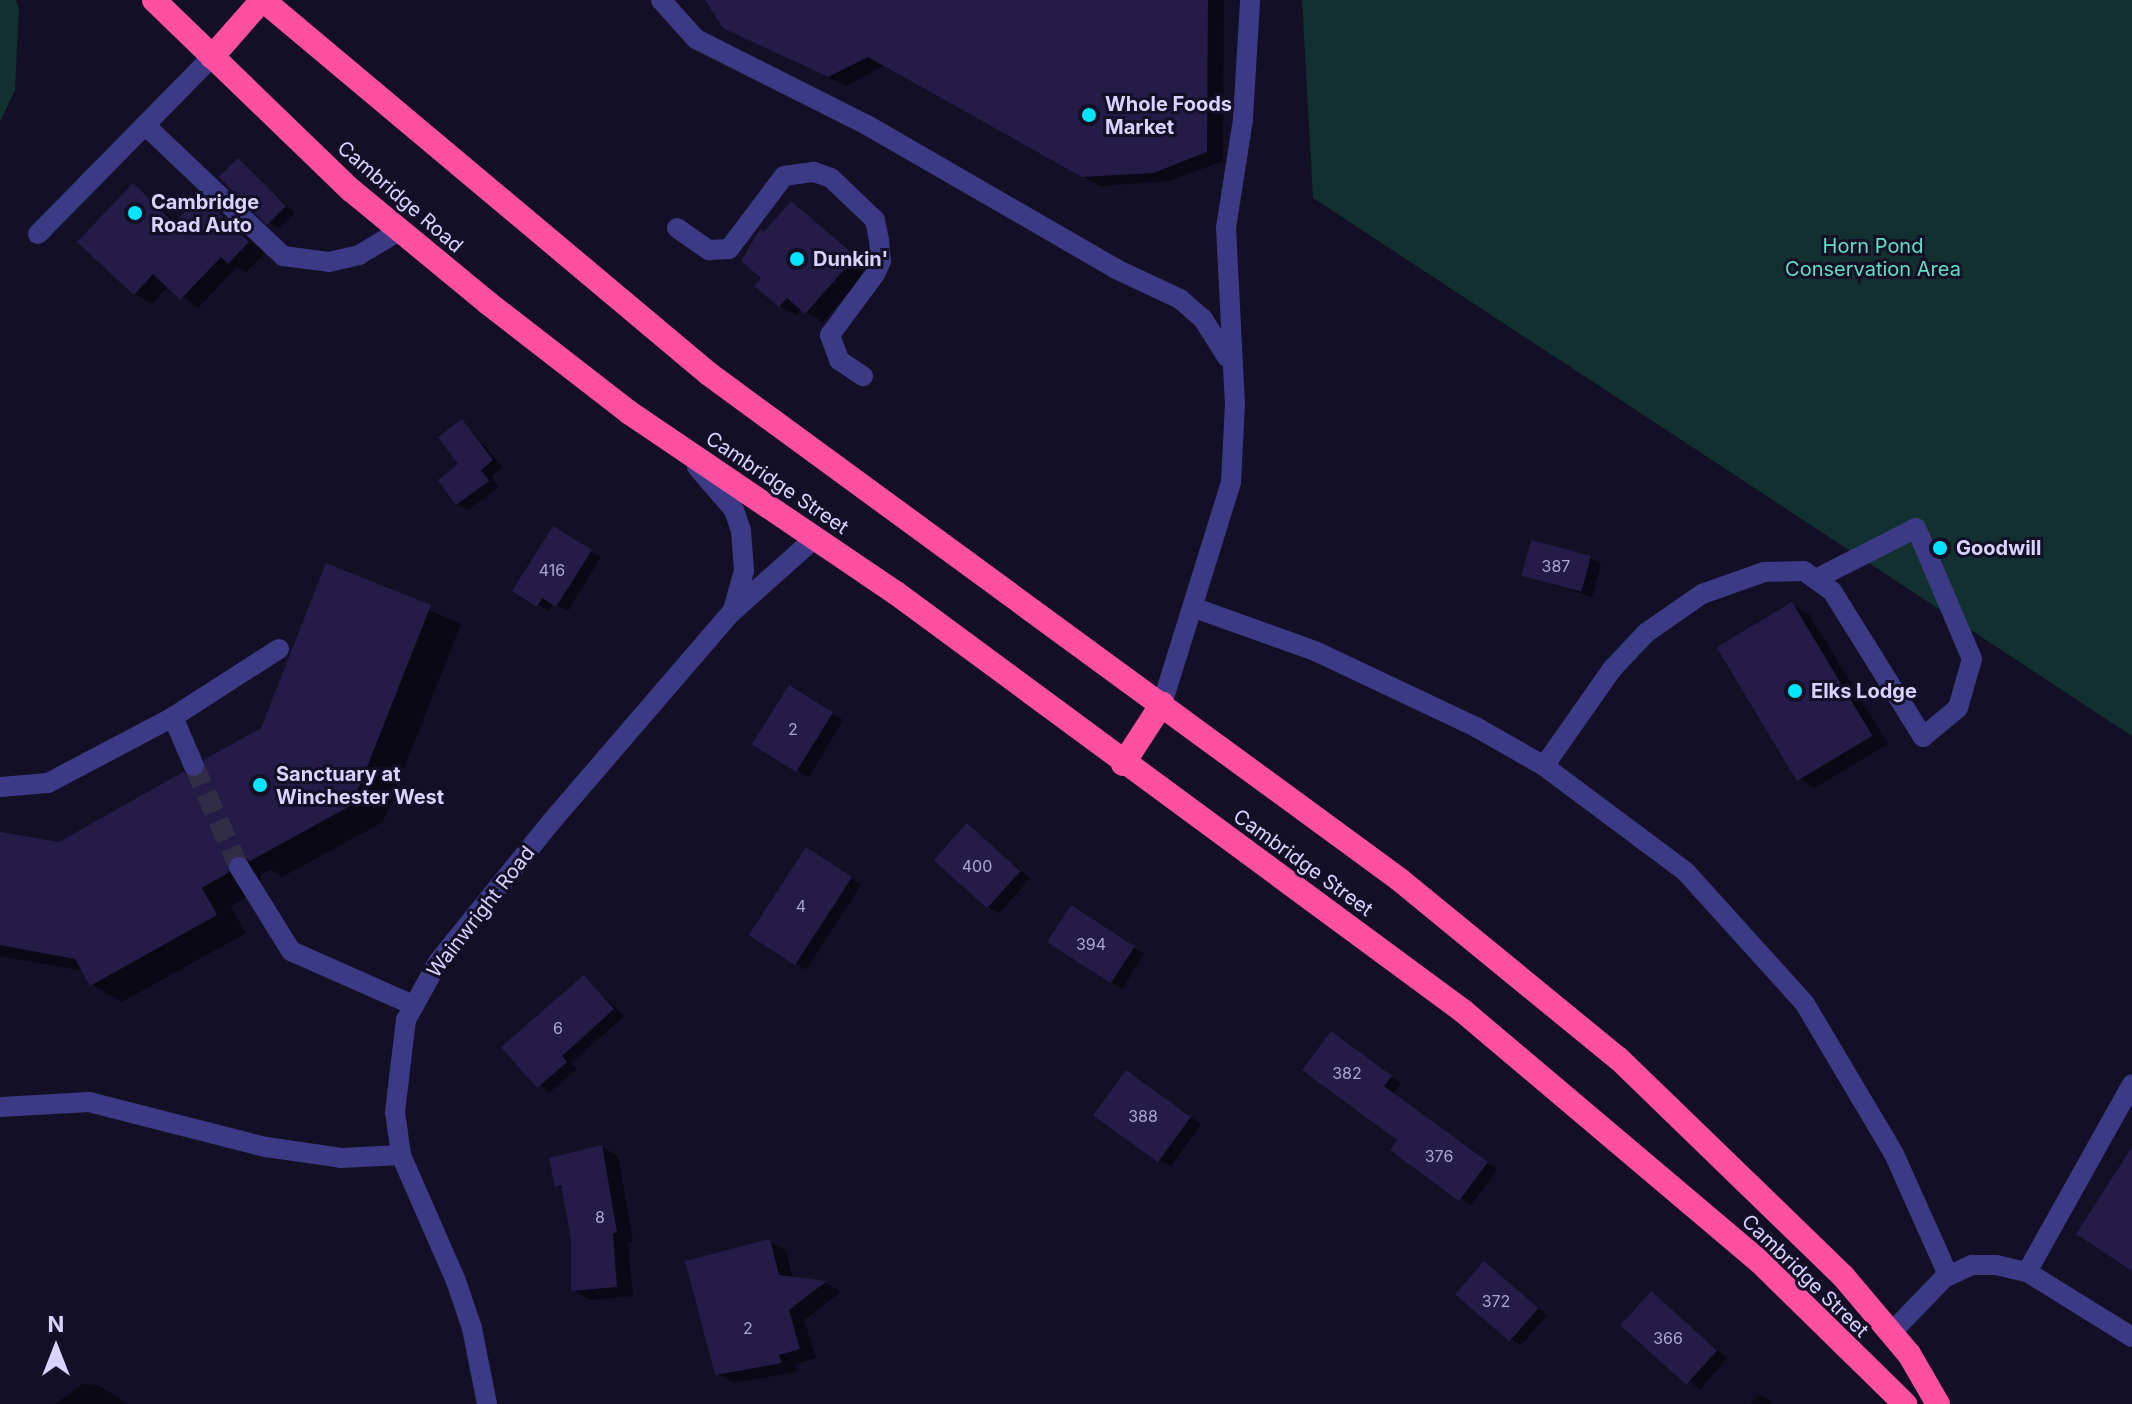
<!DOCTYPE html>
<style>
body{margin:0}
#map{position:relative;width:2132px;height:1404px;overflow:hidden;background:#130f26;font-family:Inter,sans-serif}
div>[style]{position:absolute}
.green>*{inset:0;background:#12302f}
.shadow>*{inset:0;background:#0007;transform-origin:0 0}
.building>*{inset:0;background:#241b47;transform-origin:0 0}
.minor-tunnel>*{height:20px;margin-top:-10px;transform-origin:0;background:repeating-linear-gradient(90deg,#312d47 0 20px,transparent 0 30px)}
.minor>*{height:20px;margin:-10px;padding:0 10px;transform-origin:10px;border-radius:10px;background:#3d3a85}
.highway>*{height:24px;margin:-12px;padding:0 12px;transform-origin:12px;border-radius:12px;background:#ff4fa3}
.dots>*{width:22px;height:22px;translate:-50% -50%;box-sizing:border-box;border:4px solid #130f26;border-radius:50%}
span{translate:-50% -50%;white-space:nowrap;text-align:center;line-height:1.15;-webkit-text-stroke:6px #130f26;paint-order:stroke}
.number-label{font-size:16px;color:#aca6d1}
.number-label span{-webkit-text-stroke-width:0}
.poi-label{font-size:20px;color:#d9d4ff;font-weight:700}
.left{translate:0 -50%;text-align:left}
.street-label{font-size:20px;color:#d9d4ff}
.park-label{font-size:20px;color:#5fe0c0}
.north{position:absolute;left:16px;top:1308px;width:80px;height:80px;-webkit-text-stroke:6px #130f26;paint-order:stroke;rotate:0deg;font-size:22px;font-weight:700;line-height:32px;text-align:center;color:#d9d4ff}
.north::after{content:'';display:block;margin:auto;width:28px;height:36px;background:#d9d4ff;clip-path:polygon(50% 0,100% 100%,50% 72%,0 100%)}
</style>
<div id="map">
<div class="green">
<i style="clip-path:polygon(0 0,16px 0,19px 9px,15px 90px,0 122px)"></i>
<i style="clip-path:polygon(1302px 0,2132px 0,2132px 736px,1313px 198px)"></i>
</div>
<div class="shadow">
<i style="clip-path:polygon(709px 0,1224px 0,1223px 161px,1170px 181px,1100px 186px,886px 65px,846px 86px,741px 36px)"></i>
<i style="clip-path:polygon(238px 161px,295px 213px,280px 228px,269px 222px)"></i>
<i style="clip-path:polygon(133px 186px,178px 222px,201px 198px,265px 253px,246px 272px,237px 267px,198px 308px,168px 286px,152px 304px,135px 294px)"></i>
<i style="clip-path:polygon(791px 203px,871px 266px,823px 322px,802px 309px,796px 315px,780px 306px,743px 255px)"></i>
<i style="clip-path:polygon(463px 422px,503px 467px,491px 476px,498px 487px,468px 510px,457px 504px)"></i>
<i style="clip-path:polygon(554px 528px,601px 557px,568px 611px,554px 603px,548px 611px,515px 590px)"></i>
<i style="clip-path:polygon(1590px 558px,1601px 564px,1592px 597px,1524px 575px)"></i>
<i style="clip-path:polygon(327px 566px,461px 624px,383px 822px,282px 877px,271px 870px,262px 873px,258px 891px,231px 906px,246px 933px,122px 1002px,91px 984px,84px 971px,0 956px,0 834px,59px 844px,201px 780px,262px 730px)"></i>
<i style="clip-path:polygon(1792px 605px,1809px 614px,1888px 744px,1815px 788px,1799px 779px)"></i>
<i style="left:790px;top:688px;width:62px;height:67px;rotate:31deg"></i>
<i style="clip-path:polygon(968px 826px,1030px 878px,999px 913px,988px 907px)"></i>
<i style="clip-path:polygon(818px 856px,861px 885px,806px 970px,796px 963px)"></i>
<i style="clip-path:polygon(1083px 913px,1144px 954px,1122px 989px,1049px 942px)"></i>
<i style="clip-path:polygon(584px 977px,624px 1016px,571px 1063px,577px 1069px,549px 1093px,504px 1047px)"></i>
<i style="clip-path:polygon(1342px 1040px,1401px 1083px,1394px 1094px,1497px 1170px,1471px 1205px,1393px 1150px,1400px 1140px)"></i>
<i style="clip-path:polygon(1137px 1079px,1201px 1124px,1171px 1166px,1161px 1160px)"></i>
<i style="clip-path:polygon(602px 1147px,618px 1156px,633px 1241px,628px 1243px,633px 1296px,590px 1300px,573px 1290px,573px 1240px,564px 1190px,556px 1185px)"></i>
<i style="clip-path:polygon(769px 1241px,786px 1250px,793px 1279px,826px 1283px,841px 1292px,804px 1320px,816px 1358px,795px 1364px,797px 1372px,733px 1383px,717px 1373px)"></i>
<i style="clip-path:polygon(1484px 1264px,1547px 1315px,1521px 1345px,1510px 1339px)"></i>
<i style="left:1651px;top:1294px;width:99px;height:42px;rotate:40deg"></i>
<i style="clip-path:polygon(83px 1384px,98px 1385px,128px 1404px,55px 1404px)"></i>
<i style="clip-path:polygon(1760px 1395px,1770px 1401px,1773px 1404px,1750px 1404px)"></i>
</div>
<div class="building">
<i style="clip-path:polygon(705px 0,1208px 0,1207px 152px,1153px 173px,1082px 177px,868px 57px,828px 77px,723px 28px)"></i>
<i style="left:238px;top:158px;width:68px;height:27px;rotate:45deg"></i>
<i style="clip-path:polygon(133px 183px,174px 223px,201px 196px,249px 242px,228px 264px,221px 257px,180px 300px,153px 274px,134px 295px,77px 242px)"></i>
<i style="clip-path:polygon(791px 201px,856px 256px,805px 314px,787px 298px,779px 307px,754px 286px,761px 278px,741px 261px,760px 229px,764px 232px)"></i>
<i style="clip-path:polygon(462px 419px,493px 460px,481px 470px,489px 481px,456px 505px,438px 480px,458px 464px,438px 437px)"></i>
<i style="clip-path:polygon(553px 526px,592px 550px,556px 607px,542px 598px,537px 607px,512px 591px)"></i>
<i style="left:1531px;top:540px;width:62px;height:37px;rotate:15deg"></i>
<i style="clip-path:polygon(326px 563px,431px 605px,352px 805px,250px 861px,239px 854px,232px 856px,228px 873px,202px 888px,217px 915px,90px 986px,75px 959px,0 945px,0 832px,59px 842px,183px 772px,200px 778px,205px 759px,261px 728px)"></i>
<i style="left:1792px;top:602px;width:156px;height:88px;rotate:59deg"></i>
<i style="left:789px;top:685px;width:52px;height:70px;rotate:32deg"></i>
<i style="left:967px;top:823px;width:72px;height:50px;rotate:42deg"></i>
<i style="left:806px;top:847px;width:55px;height:105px;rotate:33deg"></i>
<i style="left:1071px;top:905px;width:76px;height:44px;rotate:33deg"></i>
<i style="clip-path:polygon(584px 975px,614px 1009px,562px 1056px,567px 1062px,537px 1088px,501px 1047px)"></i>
<i style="clip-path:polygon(1331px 1031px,1392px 1076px,1384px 1086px,1488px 1162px,1459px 1201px,1390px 1150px,1397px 1140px,1302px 1070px)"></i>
<i style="left:1126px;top:1070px;width:80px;height:56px;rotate:36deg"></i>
<i style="clip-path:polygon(602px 1145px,617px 1232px,613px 1234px,617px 1287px,571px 1291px,571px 1240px,561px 1185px,555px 1187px,549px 1158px)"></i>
<i style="clip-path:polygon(2132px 1147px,2132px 1271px,2076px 1234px)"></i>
<i style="clip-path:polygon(770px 1239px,779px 1275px,827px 1281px,789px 1310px,800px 1349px,779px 1355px,782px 1363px,715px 1375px,685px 1261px)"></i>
<i style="left:1484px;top:1261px;width:72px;height:44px;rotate:41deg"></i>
<i style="left:1651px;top:1291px;width:89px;height:46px;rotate:42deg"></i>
</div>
<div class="minor-tunnel">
<i style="left:194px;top:766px;width:111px;rotate:66deg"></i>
</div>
<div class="minor">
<i style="left:661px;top:0;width:52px;rotate:48.1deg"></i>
<i style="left:696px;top:39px;width:191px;rotate:26.7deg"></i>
<i style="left:867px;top:125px;width:288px;rotate:30deg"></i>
<i style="left:1116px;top:269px;width:71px;rotate:25.1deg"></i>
<i style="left:1180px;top:299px;width:30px;rotate:41deg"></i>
<i style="left:1203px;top:319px;width:45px;rotate:57.7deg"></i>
<i style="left:145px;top:125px;width:190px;rotate:43.5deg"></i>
<i style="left:283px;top:256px;width:46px;rotate:7.4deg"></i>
<i style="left:329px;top:262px;width:31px;rotate:-13deg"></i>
<i style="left:359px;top:255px;width:47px;rotate:-31deg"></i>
<i style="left:677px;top:228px;width:39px;rotate:35deg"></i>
<i style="left:709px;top:250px;width:20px;rotate:-3deg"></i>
<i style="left:729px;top:249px;width:91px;rotate:-53deg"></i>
<i style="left:784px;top:176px;width:30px;rotate:-8deg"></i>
<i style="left:814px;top:172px;width:18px;rotate:19deg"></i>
<i style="left:831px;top:178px;width:61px;rotate:43.7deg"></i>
<i style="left:875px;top:220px;width:20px;rotate:79deg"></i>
<i style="left:879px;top:240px;width:21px;rotate:85deg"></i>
<i style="left:881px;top:261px;width:14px;rotate:115deg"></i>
<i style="left:875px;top:274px;width:76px;rotate:126.4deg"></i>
<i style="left:830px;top:335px;width:27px;rotate:70deg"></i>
<i style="left:839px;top:360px;width:29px;rotate:34deg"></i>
<i style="left:38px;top:234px;width:248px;rotate:-45.5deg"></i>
<i style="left:697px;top:467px;width:57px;rotate:49.3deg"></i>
<i style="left:734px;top:510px;width:21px;rotate:71deg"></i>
<i style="left:741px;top:530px;width:41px;rotate:85.8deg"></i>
<i style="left:744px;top:571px;width:41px;rotate:105.8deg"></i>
<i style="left:1195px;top:608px;width:127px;rotate:19.7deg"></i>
<i style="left:1315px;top:651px;width:178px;rotate:25.3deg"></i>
<i style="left:1476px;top:727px;width:78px;rotate:29.8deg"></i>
<i style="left:1544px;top:766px;width:176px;rotate:36.7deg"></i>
<i style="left:1685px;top:871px;width:179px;rotate:47.9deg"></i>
<i style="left:1805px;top:1004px;width:174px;rotate:59.3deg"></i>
<i style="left:1894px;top:1154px;width:133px;rotate:65.9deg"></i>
<i style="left:1162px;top:704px;width:232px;rotate:-72.7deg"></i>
<i style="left:1231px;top:483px;width:78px;rotate:-87.1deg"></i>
<i style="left:1235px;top:405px;width:177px;rotate:-92.9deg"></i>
<i style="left:1226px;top:228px;width:110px;rotate:-81.1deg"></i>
<i style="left:1243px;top:119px;width:119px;rotate:-86.6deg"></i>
<i style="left:173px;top:717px;width:53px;rotate:66.8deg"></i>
<i style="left:1544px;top:766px;width:120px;rotate:-54.9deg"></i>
<i style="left:1613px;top:668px;width:48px;rotate:-46.7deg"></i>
<i style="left:1646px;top:633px;width:68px;rotate:-34.9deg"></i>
<i style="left:1702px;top:594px;width:66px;rotate:-19.5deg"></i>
<i style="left:1764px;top:572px;width:40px;rotate:-1.4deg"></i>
<i style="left:1804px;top:571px;width:34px;rotate:36deg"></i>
<i style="left:1832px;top:591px;width:172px;rotate:58.1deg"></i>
<i style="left:1923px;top:737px;width:45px;rotate:-39.6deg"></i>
<i style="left:1958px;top:708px;width:51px;rotate:-74.1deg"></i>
<i style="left:1972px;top:659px;width:142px;rotate:-113.1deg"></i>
<i style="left:1916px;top:528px;width:110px;rotate:153deg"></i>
<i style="left:0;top:787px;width:48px;rotate:-4.8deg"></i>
<i style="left:48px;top:783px;width:141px;rotate:-27.8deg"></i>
<i style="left:173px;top:717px;width:126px;rotate:-32.7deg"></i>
<i style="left:239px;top:867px;width:99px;rotate:58.2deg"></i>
<i style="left:291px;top:951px;width:133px;rotate:23.9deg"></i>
<i style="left:0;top:1107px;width:89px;rotate:-3.2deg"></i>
<i style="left:89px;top:1102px;width:183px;rotate:14.3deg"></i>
<i style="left:266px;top:1147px;width:76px;rotate:8.3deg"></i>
<i style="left:341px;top:1158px;width:60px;rotate:-2.9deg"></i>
<i style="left:2027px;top:1272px;width:215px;rotate:-60.8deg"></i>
<i style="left:1891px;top:1333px;width:76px;rotate:-46.1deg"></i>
<i style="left:1944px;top:1278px;width:31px;rotate:-25deg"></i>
<i style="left:1972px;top:1265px;width:24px"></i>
<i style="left:1996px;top:1265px;width:32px;rotate:13deg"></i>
<i style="left:2027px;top:1272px;width:123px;rotate:31.8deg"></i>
<i style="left:487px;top:1404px;width:77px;rotate:-101.2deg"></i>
<i style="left:472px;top:1328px;width:50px;rotate:-108.8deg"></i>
<i style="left:456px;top:1281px;width:137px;rotate:-113.6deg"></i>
<i style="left:401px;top:1155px;width:43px;rotate:-97.9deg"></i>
<i style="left:395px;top:1112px;width:93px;rotate:-83.2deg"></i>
<i style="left:406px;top:1020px;width:66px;rotate:-61.1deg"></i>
<i style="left:438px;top:962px;width:180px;rotate:-51.1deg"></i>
<i style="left:551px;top:822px;width:276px;rotate:-49.3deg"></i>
<i style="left:731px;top:613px;width:113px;rotate:-41.8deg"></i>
</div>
<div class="highway">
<i style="left:154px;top:0;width:274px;rotate:44deg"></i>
<i style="left:351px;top:190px;width:178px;rotate:39.5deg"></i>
<i style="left:488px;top:303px;width:180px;rotate:37.8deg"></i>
<i style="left:630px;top:413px;width:321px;rotate:34.1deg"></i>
<i style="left:896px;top:593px;width:704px;rotate:36.4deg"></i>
<i style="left:1463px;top:1011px;width:390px;rotate:40.2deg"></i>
<i style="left:1761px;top:1263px;width:202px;rotate:44.4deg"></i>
<i style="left:263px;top:0;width:582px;rotate:39.98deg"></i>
<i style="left:709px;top:374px;width:856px;rotate:36.21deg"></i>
<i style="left:1400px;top:880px;width:283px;rotate:39.3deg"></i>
<i style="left:1619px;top:1059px;width:312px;rotate:44.1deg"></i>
<i style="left:1843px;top:1276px;width:102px;rotate:49.8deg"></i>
<i style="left:1909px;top:1354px;width:58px;rotate:59.9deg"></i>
<i style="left:212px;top:57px;width:76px;rotate:-48.7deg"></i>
<i style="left:1123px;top:764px;width:72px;rotate:-57deg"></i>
</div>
<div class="dots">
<i style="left:1089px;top:115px;background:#00e5ff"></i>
<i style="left:135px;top:213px;background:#00e5ff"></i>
<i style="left:797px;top:259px;background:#00e5ff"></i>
<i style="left:1940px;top:548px;background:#00e5ff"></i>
<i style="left:1795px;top:691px;background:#00e5ff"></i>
<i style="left:260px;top:785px;background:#00e5ff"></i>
</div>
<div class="number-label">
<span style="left:1556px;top:566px">387</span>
<span style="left:552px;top:570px">416</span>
<span style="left:793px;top:729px">2</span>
<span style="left:977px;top:866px">400</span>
<span style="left:801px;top:906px">4</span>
<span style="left:1091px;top:944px">394</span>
<span style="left:558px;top:1028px">6</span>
<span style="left:1347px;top:1073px">382</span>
<span style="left:1143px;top:1116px">388</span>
<span style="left:1439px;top:1156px">376</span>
<span style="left:600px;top:1217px">8</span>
<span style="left:1496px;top:1301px">372</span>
<span style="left:748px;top:1328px">2</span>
<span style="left:1668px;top:1338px">366</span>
</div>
<div class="poi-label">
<span class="left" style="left:1105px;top:116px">Whole Foods<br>Market</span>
<span class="left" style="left:151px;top:214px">Cambridge<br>Road Auto</span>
<span class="left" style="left:813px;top:259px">Dunkin'</span>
<span class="left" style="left:1956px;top:548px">Goodwill</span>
<span class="left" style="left:1811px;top:691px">Elks Lodge</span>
<span class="left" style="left:276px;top:786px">Sanctuary at<br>Winchester West</span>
</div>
<div class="street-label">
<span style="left:400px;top:197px;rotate:41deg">Cambridge Road</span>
<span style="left:777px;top:483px;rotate:34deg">Cambridge Street</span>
<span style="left:1303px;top:863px;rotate:36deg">Cambridge Street</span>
<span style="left:481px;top:912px;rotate:-52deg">Wainwright Road</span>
<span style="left:1805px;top:1276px;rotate:44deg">Cambridge Street</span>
</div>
<div class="park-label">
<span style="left:1873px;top:258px">Horn Pond<br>Conservation Area</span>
</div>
<div class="north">N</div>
</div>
